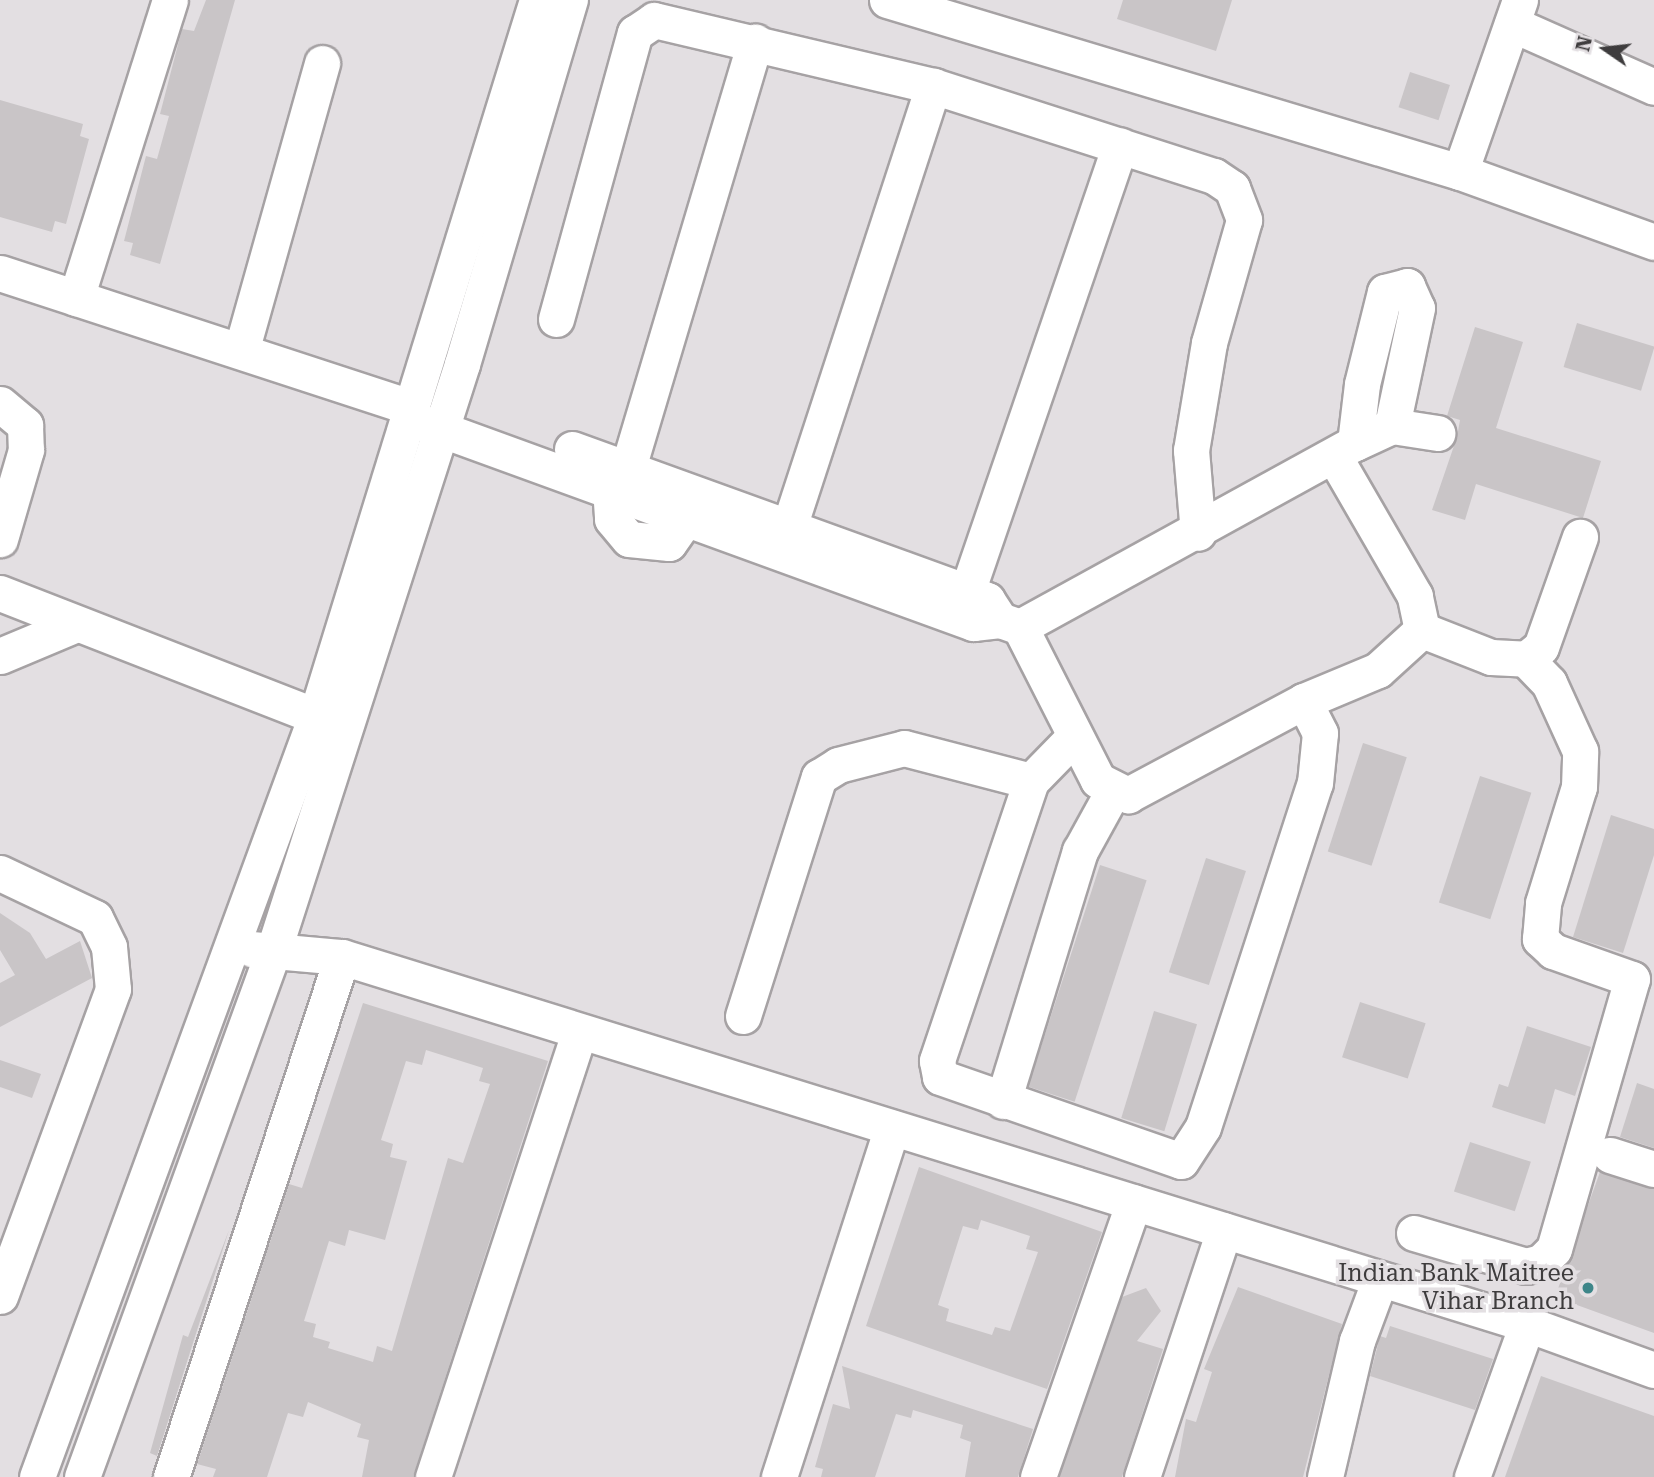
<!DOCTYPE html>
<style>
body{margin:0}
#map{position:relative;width:1654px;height:1477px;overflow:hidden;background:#e3dfe2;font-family:"Roboto Serif",serif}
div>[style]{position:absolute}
.building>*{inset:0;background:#c9c5c7;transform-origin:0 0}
.roads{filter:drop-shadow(2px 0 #a6a2a4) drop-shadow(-2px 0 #a6a2a4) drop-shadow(0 2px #a6a2a4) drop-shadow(0 -2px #a6a2a4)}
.minor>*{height:35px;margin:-17.5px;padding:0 17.5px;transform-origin:17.5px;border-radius:17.5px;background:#fff}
.dots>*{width:19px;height:19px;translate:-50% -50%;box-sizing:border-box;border:4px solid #e3dfe2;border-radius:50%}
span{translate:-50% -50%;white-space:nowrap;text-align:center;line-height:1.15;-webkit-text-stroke:7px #e3dfe2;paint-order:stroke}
.poi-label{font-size:24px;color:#3e3c3d}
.right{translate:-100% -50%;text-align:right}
.north{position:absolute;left:1570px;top:14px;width:70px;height:70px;-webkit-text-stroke:5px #e3dfe2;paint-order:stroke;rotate:284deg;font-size:19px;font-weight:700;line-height:28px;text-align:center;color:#3e3c3d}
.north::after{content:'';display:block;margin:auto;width:24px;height:32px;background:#3e3c3d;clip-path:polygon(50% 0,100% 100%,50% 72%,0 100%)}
</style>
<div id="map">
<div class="building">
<i style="clip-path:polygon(206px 0,235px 0,160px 264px,130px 255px,133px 243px,124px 241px,146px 156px,157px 159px,169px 116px,160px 114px,182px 29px,194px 31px)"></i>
<i style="clip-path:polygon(1123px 0,1232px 0,1216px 51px,1117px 19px)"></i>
<i style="left:1410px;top:72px;width:42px;height:37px;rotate:18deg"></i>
<i style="clip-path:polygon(0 100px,83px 124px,80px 136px,89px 139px,66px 224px,55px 221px,52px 232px,0 217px)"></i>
<i style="left:1577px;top:323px;width:81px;height:46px;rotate:17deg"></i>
<i style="clip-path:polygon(1475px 327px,1523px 342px,1496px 428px,1601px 461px,1583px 518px,1476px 484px,1465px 520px,1432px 510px,1457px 437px,1460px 420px,1447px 416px)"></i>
<i style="left:1363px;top:743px;width:46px;height:114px;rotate:18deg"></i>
<i style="left:1480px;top:776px;width:54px;height:133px;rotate:18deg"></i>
<i style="clip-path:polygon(1611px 815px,1654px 829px,1654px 855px,1623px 953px,1573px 937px)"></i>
<i style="left:1206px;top:858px;width:42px;height:120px;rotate:18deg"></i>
<i style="left:1100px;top:865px;width:49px;height:233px;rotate:18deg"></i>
<i style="clip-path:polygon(0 913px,30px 933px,46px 959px,80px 941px,92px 978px,0 1027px,0 983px,15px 975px,0 950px)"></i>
<i style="left:1360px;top:1002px;width:69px;height:58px;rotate:18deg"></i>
<i style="clip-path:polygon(evenodd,363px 1003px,548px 1061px,413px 1477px,362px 1477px,369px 1440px,357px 1437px,361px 1424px,308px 1402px,303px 1417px,288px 1413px,267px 1477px,213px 1477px,216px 1469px,197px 1464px,289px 1184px,302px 1188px,363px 1003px,426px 1050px,483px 1068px,479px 1081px,490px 1084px,463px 1163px,448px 1158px,392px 1351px,377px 1346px,373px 1362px,328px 1348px,330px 1342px,313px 1337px,316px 1324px,304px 1321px,329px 1241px,345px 1246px,349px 1230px,385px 1240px,407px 1161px,390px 1157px,393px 1144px,381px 1140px,406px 1061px,422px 1065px,426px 1050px)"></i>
<i style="left:1154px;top:1011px;width:45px;height:112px;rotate:17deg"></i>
<i style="clip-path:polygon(1527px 1026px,1591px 1047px,1575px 1096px,1555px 1089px,1545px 1124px,1492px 1107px,1499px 1084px,1508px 1087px)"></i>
<i style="clip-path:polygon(0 1060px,41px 1074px,32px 1098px,0 1087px)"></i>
<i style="clip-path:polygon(1637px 1083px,1654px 1089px,1654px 1148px,1620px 1137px)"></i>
<i style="left:1470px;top:1142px;width:64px;height:52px;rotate:18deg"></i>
<i style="clip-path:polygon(evenodd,919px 1167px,1102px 1232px,1047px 1389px,866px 1326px,919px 1167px,981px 1220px,1030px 1236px,1026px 1249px,1038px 1252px,1010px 1331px,995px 1327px,992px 1335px,946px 1321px,949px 1309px,938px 1305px,963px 1226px,978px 1230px,981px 1220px)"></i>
<i style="clip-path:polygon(1600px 1172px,1654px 1189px,1654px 1333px,1555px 1297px)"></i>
<i style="clip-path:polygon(229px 1230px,157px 1456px,150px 1453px,183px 1335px,188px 1337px)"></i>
<i style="clip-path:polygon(1238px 1287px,1342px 1324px,1303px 1477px,1175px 1477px,1186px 1419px,1196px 1422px,1212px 1372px,1204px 1369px)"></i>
<i style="clip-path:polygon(1146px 1288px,1161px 1311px,1137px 1341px,1163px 1349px,1122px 1477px,1059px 1477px,1122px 1297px)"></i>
<i style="clip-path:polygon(1390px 1326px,1493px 1359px,1475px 1410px,1370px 1376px,1380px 1336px,1386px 1338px)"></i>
<i style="clip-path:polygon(842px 1366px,1033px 1429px,1018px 1477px,965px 1477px,971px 1442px,960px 1438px,963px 1425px,913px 1410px,911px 1418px,896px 1414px,875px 1477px,821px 1477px,823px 1469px,815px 1467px,833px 1404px,850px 1409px)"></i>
<i style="clip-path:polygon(1541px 1376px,1654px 1416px,1654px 1477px,1505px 1477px)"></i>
</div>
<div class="roads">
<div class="minor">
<i style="left:887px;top:0;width:598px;rotate:16.71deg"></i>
<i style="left:1520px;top:0;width:182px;rotate:109.2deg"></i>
<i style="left:1460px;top:172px;width:206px;rotate:19.8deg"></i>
<i style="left:1512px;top:24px;width:155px;rotate:23.9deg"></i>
<i style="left:0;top:273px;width:431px;rotate:18.1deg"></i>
<i style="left:76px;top:298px;width:312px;rotate:-72.5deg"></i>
<i style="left:556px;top:319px;width:297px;rotate:-74.6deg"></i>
<i style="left:635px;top:33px;width:23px;rotate:-34deg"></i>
<i style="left:654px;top:20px;width:287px;rotate:13.3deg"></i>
<i style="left:933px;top:86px;width:295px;rotate:17.8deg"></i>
<i style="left:1214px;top:176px;width:22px;rotate:34deg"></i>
<i style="left:1232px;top:188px;width:34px;rotate:69deg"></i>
<i style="left:1244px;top:220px;width:128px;rotate:105.9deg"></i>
<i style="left:1209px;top:343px;width:109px;rotate:99.5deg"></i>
<i style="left:1191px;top:450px;width:83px;rotate:85.2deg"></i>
<i style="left:242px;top:348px;width:296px;rotate:-74.3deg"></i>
<i style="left:0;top:404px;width:33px;rotate:40deg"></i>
<i style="left:25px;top:425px;width:25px;rotate:88deg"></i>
<i style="left:26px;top:450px;width:93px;rotate:106.3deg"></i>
<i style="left:418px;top:421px;width:591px;rotate:20deg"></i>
<i style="left:973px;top:623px;width:27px;rotate:-6deg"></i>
<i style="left:1000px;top:620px;width:21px;rotate:19deg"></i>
<i style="left:1020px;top:627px;width:172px;rotate:63deg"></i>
<i style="left:1098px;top:780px;width:34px;rotate:27deg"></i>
<i style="left:1128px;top:795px;width:200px;rotate:-28.1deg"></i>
<i style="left:1304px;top:701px;width:80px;rotate:-22.7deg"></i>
<i style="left:1378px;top:670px;width:59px;rotate:-42.3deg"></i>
<i style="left:1422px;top:630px;width:35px;rotate:-102deg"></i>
<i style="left:1415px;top:596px;width:160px;rotate:-120.1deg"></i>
<i style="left:1355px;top:443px;width:59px;rotate:-83.2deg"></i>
<i style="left:1362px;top:384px;width:95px;rotate:-76deg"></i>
<i style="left:1385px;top:292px;width:23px;rotate:-15deg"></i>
<i style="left:1407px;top:286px;width:24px;rotate:66deg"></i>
<i style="left:1417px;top:308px;width:121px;rotate:102deg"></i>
<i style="left:572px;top:449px;width:420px;rotate:19.9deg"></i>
<i style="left:967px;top:592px;width:22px;rotate:22deg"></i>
<i style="left:987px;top:600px;width:24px;rotate:57deg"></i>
<i style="left:628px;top:468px;width:445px;rotate:-73.4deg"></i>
<i style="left:610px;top:488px;width:31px;rotate:86deg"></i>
<i style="left:612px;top:519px;width:26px;rotate:50deg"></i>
<i style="left:629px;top:539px;width:40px;rotate:5.7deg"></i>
<i style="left:669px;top:543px;width:32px;rotate:-55deg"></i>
<i style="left:790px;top:524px;width:461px;rotate:-71.9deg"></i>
<i style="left:967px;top:592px;width:472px;rotate:-71.1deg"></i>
<i style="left:0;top:593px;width:339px;rotate:21.3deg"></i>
<i style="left:1020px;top:627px;width:382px;rotate:-28.8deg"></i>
<i style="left:1355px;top:443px;width:41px;rotate:-24.7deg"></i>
<i style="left:1392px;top:426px;width:46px;rotate:8.8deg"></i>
<i style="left:1422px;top:630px;width:74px;rotate:21.4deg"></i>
<i style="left:1491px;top:657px;width:35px;rotate:3deg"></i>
<i style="left:1526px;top:659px;width:19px;rotate:-39deg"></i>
<i style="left:1541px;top:647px;width:117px;rotate:-70.5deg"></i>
<i style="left:0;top:656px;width:80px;rotate:-22.7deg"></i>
<i style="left:1072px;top:739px;width:59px;rotate:134.3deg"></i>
<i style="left:1031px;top:781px;width:295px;rotate:108.6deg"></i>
<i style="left:937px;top:1061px;width:16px;rotate:79deg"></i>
<i style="left:940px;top:1077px;width:255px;rotate:19.2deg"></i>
<i style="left:1181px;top:1161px;width:40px;rotate:-57.1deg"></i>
<i style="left:1203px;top:1127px;width:362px;rotate:-72deg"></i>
<i style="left:1315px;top:783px;width:50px;rotate:-84.3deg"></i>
<i style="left:1320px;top:733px;width:36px;rotate:-117deg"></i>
<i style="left:0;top:873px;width:105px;rotate:25.3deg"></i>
<i style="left:95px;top:918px;width:32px;rotate:64deg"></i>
<i style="left:109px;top:947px;width:42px;rotate:84.6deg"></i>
<i style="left:113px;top:989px;width:327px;rotate:110.2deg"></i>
<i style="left:252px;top:949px;width:90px;rotate:5.1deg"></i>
<i style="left:342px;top:957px;width:1241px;rotate:17.21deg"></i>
<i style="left:1527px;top:1324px;width:135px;rotate:19.9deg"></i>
<i style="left:743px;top:1016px;width:251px;rotate:-72.4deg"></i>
<i style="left:819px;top:777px;width:22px;rotate:-32deg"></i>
<i style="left:838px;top:765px;width:68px;rotate:-14.4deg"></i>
<i style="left:904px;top:748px;width:131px;rotate:14.6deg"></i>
<i style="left:1003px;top:1101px;width:262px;rotate:-72.9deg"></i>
<i style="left:1080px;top:851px;width:68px;rotate:-61.2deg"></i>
<i style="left:1610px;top:1155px;width:46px;rotate:17.7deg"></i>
<i style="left:1414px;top:1233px;width:117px;rotate:16.4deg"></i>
<i style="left:1526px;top:1266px;width:16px;rotate:-15deg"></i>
<i style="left:1541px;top:1262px;width:18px;rotate:-45deg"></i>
<i style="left:1554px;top:1249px;width:281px;rotate:-73.9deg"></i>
<i style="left:1632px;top:979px;width:84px;rotate:-160.5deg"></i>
<i style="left:1553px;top:951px;width:18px;rotate:-137deg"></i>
<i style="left:1540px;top:939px;width:36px;rotate:-85deg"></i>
<i style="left:1543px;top:903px;width:121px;rotate:-72.8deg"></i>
<i style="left:1579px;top:787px;width:36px;rotate:-88deg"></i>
<i style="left:1580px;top:751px;width:75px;rotate:-114.5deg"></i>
<i style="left:1549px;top:683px;width:33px;rotate:-134deg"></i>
<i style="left:37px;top:1477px;width:811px;rotate:-69.87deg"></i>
<i style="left:316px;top:716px;width:749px;rotate:-72.85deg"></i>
<i style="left:82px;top:1477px;width:562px;rotate:-70.02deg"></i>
<i style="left:274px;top:949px;width:614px;rotate:-72.18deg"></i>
<i style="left:462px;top:364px;width:380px;rotate:-73.5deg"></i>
<i style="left:171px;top:1477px;width:547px;rotate:-71.8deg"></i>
<i style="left:433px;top:1477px;width:467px;rotate:-71.8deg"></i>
<i style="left:779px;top:1477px;width:367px;rotate:-72.1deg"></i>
<i style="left:1038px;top:1477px;width:291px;rotate:-70.8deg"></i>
<i style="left:1142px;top:1477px;width:260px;rotate:-71.6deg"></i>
<i style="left:1325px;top:1477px;width:140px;rotate:-76.8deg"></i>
<i style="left:1357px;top:1341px;width:66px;rotate:-69.6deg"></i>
<i style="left:1472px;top:1477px;width:163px;rotate:-70.2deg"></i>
</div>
</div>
<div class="dots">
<i style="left:1588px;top:1288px;background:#3e8689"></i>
</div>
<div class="poi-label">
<span class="right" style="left:1574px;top:1288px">Indian Bank Maitree<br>Vihar Branch</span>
</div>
<div class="north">N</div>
</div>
